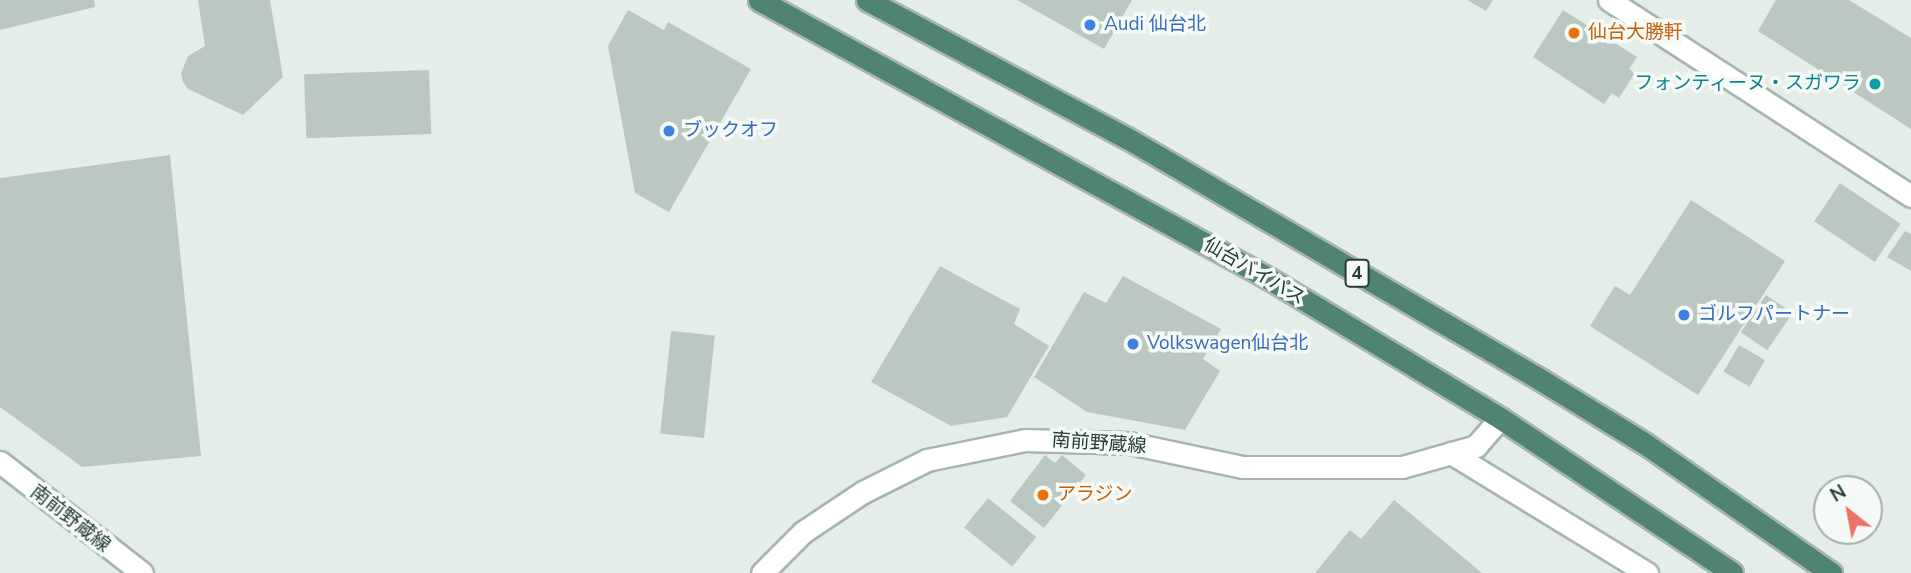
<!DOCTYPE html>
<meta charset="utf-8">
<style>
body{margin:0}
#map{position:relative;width:1911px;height:573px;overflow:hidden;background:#e4ede8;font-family:"Nunito Sans","Noto Sans JP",sans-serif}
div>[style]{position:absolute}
.building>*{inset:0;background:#bac8c1;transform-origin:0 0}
.roads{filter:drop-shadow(2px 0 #a7b5ae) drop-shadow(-2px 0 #a7b5ae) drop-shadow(0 2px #a7b5ae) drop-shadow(0 -2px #a7b5ae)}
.minor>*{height:21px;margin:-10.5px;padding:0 10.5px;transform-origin:10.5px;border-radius:10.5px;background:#fff}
.trunk>*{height:21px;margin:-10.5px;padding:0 10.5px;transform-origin:10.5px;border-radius:10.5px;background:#4e8470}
.dots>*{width:19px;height:19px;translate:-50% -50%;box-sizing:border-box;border:4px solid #f5faf7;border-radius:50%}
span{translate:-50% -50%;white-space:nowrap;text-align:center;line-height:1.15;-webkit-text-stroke:7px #f5faf7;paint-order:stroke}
.shield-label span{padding:2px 5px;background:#f5faf7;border:2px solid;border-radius:5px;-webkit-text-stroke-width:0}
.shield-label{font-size:18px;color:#243e34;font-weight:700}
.shop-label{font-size:19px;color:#366cbe}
.left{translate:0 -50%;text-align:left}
.food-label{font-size:19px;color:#c56008}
.culture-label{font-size:19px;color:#0d838f}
.right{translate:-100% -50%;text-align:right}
.street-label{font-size:19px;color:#243e34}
.north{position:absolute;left:1813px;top:475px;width:70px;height:70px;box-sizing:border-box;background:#f5faf7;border:2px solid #a1afa9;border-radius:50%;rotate:329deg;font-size:19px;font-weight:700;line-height:28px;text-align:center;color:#243e34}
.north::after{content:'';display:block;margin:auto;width:24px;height:32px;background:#eb7264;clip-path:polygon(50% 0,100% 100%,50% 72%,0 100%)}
</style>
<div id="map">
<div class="building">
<i style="clip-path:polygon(0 0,94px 0,95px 7px,0 30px)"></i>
<i style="clip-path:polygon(198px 0,270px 0,283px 77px,243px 115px,188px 89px,183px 82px,181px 73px,188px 56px,205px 46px)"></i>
<i style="clip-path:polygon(1017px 0,1132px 0,1104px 49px)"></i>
<i style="clip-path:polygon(1467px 0,1493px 0,1486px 11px)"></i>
<i style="clip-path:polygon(1776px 0,1849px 0,1911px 38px,1911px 129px,1758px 31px)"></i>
<i style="clip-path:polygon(628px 10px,664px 30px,668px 22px,751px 69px,669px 212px,635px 193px,608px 46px)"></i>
<i style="clip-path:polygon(1563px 10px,1637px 57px,1629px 69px,1635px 73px,1619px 98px,1612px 93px,1604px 104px,1533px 57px)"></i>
<i style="left:429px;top:70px;width:64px;height:125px;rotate:88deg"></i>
<i style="clip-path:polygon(170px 155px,201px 456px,82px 467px,0 407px,0 178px)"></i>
<i style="left:1840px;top:183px;width:73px;height:46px;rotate:34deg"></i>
<i style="clip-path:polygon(1691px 200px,1785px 261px,1698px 395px,1590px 326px,1615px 286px,1630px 295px)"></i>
<i style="clip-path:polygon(1905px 231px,1911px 234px,1911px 271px,1887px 257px)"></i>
<i style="clip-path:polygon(940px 266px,1020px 309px,1014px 324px,1049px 346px,1007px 417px,951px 426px,871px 382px)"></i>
<i style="clip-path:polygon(1123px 276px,1221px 329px,1203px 359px,1220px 371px,1185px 430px,1087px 412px,1034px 377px,1084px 292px,1106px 303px)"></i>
<i style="left:1766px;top:295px;width:32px;height:45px;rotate:34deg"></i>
<i style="left:671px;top:331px;width:44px;height:103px;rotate:6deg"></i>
<i style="left:1739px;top:345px;width:30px;height:31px;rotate:30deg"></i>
<i style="clip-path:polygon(1045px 455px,1055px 463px,1062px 455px,1086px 475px,1044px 528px,1010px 501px)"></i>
<i style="left:988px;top:498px;width:62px;height:38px;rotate:39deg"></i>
<i style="clip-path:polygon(1394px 500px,1482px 573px,1315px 573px,1350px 530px,1361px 539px)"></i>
</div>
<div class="roads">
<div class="minor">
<i style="left:1609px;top:0;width:360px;rotate:33deg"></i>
<i style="left:1451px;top:453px;width:230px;rotate:31.5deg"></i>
<i style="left:0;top:462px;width:180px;rotate:38deg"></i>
<i style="left:762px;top:573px;width:58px;rotate:-45deg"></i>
<i style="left:803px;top:532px;width:72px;rotate:-33.7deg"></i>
<i style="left:863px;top:492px;width:72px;rotate:-26.6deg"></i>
<i style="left:927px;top:460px;width:100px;rotate:-11.5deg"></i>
<i style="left:1025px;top:440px;width:104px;rotate:1.7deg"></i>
<i style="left:1129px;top:443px;width:116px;rotate:11.9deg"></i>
<i style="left:1243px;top:467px;width:159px"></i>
<i style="left:1402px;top:467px;width:77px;rotate:-15.8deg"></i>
<i style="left:1476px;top:446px;width:37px;rotate:-49deg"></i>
</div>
<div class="trunk">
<i style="left:759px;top:0;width:580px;rotate:28.64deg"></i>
<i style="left:1268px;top:278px;width:271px;rotate:31.1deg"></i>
<i style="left:1500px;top:418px;width:279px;rotate:33.7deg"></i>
<i style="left:867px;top:0;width:294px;rotate:28deg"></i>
<i style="left:1127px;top:138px;width:480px;rotate:30.3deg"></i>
<i style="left:1541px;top:380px;width:121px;rotate:31.5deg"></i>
<i style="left:1644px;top:443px;width:228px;rotate:34.8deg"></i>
</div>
</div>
<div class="dots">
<i style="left:1090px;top:25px;background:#3f7fe0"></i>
<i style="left:1574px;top:33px;background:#e8710a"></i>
<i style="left:1875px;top:84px;background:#0f9aa8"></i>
<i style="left:669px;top:131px;background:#3f7fe0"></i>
<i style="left:1684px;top:315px;background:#3f7fe0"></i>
<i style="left:1133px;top:344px;background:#3f7fe0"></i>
<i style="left:1043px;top:495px;background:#e8710a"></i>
</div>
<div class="shield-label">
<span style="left:1357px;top:273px">4</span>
</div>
<div class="shop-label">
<span class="left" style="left:1104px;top:25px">Audi 仙台北</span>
<span class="left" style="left:683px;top:131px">ブックオフ</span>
<span class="left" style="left:1698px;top:315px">ゴルフパートナー</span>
<span class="left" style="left:1147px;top:344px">Volkswagen仙台北</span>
</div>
<div class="food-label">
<span class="left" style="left:1588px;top:33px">仙台大勝軒</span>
<span class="left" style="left:1057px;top:495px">アラジン</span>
</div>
<div class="culture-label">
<span class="right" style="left:1861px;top:84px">フォンティーヌ・スガワラ</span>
</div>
<div class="street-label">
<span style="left:1254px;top:272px;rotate:30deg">仙台バイパス</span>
<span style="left:1099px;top:444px;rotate:4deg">南前野蔵線</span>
<span style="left:70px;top:519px;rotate:38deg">南前野蔵線</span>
</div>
<div class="north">N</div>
</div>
